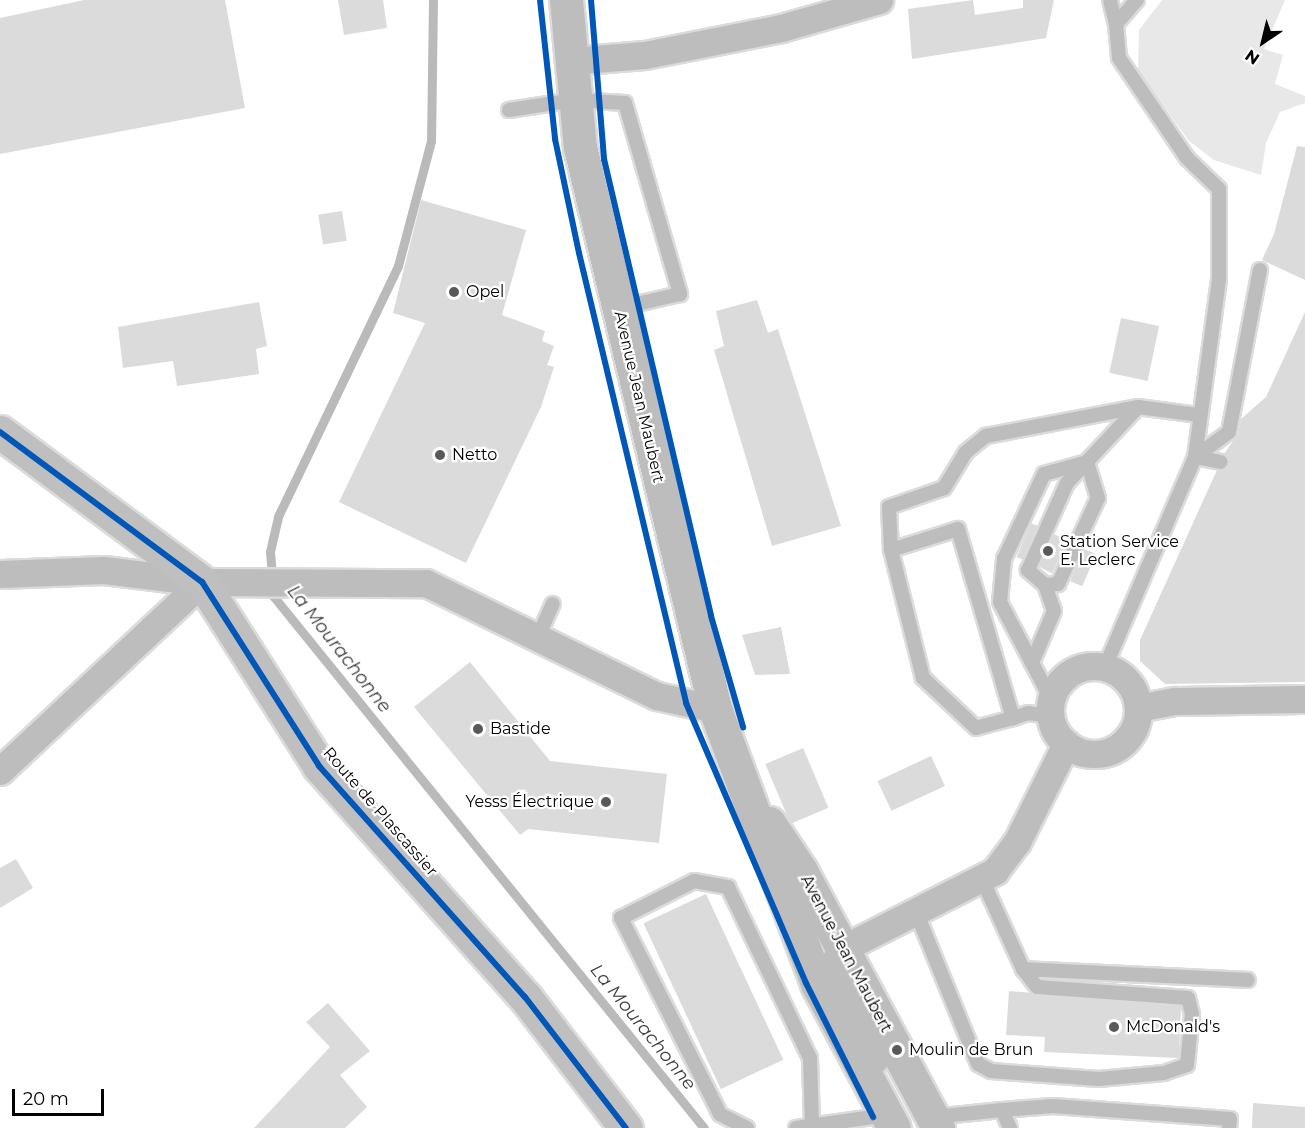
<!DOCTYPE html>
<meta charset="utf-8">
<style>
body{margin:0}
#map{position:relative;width:1305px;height:1128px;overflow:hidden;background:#fff;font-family:Montserrat,sans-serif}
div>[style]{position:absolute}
.green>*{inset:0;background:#e8e8e8}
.stream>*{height:9px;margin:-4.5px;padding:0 4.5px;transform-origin:4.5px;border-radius:4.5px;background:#bababa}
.building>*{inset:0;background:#dbdbdb;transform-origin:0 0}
.roads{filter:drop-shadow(2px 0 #dbdbdb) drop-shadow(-2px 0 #dbdbdb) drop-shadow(0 2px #dbdbdb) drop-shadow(0 -2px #dbdbdb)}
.lane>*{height:14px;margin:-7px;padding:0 7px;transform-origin:7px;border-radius:7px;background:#bdbdbd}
.street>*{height:27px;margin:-13.5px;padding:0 13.5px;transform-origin:13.5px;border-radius:13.5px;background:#bdbdbd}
.street>.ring{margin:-13.5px;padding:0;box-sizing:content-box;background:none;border:27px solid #bdbdbd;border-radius:50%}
.secondary>*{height:33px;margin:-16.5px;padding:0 16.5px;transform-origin:16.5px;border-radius:16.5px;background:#bfbfbf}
.primary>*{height:33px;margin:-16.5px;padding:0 16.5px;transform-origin:16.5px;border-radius:16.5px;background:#bdbdbd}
.cycleway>*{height:6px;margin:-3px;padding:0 3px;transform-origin:3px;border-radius:3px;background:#0057b8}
.dots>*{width:16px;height:16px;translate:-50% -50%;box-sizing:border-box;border:3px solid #fff;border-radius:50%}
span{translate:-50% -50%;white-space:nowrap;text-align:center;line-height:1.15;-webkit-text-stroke:4.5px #fff;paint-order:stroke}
.poi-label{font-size:16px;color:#000}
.left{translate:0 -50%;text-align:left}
.right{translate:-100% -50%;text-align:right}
.street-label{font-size:16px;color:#000}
.water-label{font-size:18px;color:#3d3d3d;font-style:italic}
.north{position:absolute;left:1233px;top:12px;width:60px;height:60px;-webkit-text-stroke:4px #fff;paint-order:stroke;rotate:215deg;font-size:16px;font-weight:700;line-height:24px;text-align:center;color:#000}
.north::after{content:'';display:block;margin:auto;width:21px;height:27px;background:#000;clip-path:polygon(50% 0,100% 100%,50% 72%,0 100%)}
.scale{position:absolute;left:12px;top:1089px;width:92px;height:27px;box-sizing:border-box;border:3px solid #000;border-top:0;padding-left:8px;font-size:18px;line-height:21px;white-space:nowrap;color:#000;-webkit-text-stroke:4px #fff;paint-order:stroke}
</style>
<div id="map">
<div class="green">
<i style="clip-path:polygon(1162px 0,1285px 0,1264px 49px,1283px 55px,1275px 84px,1305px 96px,1305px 103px,1280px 112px,1266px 143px,1261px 175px,1214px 160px,1189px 141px,1138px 71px,1139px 30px)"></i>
</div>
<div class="stream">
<i style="left:433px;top:0;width:141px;rotate:90.8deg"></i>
<i style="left:431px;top:141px;width:129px;rotate:104.8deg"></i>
<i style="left:398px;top:266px;width:278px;rotate:115.6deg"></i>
<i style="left:278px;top:517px;width:36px;rotate:103deg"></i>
<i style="left:270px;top:552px;width:45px;rotate:84.9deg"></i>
<i style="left:274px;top:597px;width:683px;rotate:51deg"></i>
</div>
<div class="building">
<i style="clip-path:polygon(84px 0,225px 0,245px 108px,0 154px,0 18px)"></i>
<i style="clip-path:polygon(338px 0,383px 0,387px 28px,344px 35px)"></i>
<i style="clip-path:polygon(973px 0,975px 15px,1023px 8px,1023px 0,1054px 0,1046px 38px,912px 59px,908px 9px)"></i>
<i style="clip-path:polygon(1297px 146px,1305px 147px,1305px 280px,1262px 260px,1274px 234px)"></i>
<i style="clip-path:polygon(421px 200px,526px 230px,502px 315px,545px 331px,542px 341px,554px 346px,547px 365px,554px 367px,541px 407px,466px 563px,339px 502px,425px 323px,393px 313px)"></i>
<i style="left:342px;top:211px;width:30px;height:24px;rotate:81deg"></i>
<i style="clip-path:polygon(757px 300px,768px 333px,778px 329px,841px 526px,772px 546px,714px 350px,724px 346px,716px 311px)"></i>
<i style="clip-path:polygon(259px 302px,267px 346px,256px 349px,259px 374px,177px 386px,173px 361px,123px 368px,118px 327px)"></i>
<i style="clip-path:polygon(1305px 312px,1305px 682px,1165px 684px,1140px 661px,1140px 640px,1217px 470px,1230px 464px,1224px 454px,1238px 434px,1241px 419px,1266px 397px)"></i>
<i style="left:1121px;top:318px;width:39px;height:56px;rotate:12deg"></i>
<i style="left:1031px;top:523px;width:8px;height:37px;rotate:23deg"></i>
<i style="left:1054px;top:534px;width:16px;height:36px;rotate:27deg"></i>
<i style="left:1084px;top:549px;width:13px;height:35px;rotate:23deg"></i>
<i style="clip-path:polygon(781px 627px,790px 674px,755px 675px,742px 635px)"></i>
<i style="clip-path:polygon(470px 662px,550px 761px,667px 774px,659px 843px,528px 829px,520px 835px,414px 707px)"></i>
<i style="left:803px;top:748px;width:65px;height:41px;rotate:67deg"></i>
<i style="left:931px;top:756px;width:33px;height:59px;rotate:65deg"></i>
<i style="clip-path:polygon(16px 859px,33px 888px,0 908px,0 868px)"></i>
<i style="left:706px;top:894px;width:183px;height:69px;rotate:65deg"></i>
<i style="clip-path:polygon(1009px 991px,1181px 1006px,1179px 1058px,1044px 1052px,1045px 1037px,1006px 1035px)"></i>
<i style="clip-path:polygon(328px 1003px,370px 1051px,340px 1075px,367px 1107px,345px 1128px,254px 1128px,330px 1047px,306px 1022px)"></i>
<i style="clip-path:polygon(1253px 1103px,1305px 1107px,1305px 1128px,1252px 1128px)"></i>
</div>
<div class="roads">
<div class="lane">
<i style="left:1110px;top:0;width:25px;rotate:76deg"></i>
<i style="left:509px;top:110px;width:66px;rotate:-8.7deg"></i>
<i style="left:574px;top:100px;width:51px;rotate:3.4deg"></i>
<i style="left:625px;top:103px;width:199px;rotate:73.9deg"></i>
<i style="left:680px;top:294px;width:63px;rotate:167.1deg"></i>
<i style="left:1195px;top:457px;width:42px;rotate:-36.3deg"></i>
<i style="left:1229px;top:432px;width:165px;rotate:-79.2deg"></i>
<i style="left:1195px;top:457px;width:26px;rotate:11deg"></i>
<i style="left:891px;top:550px;width:70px;rotate:-17.4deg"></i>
<i style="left:958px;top:529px;width:197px;rotate:73.8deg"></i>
<i style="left:1013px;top:718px;width:16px;rotate:-18deg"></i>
<i style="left:1028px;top:713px;width:22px;rotate:8deg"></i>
<i style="left:538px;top:637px;width:36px;rotate:-66deg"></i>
<i style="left:1032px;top:663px;width:69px;rotate:-117.7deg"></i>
<i style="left:1000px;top:602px;width:43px;rotate:-84.7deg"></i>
<i style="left:1004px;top:559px;width:94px;rotate:-64.8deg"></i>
<i style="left:1044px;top:474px;width:45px;rotate:-15.6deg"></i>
<i style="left:1087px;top:462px;width:38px;rotate:73deg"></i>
<i style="left:1098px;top:498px;width:95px;rotate:114.9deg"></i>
<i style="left:1058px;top:584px;width:13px;rotate:176deg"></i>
<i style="left:1105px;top:667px;width:228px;rotate:-66.8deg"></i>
<i style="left:1195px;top:457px;width:180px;rotate:-82.3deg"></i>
<i style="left:1219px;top:279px;width:90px;rotate:-90deg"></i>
<i style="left:1219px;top:189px;width:45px;rotate:-135.9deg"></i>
<i style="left:1187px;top:158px;width:121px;rotate:-124.2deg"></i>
<i style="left:1119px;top:58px;width:34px;rotate:-95deg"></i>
<i style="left:1116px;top:24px;width:32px;rotate:-49deg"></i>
<i style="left:1051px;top:699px;width:41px;rotate:-117.8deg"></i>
<i style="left:1032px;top:663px;width:56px;rotate:-67.1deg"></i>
<i style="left:1054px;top:611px;width:28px;rotate:-109deg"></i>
<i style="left:1045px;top:585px;width:23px;rotate:-139deg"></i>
<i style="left:1028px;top:570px;width:95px;rotate:-65.9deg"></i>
<i style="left:1067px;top:483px;width:104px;rotate:-46.9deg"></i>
<i style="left:1138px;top:407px;width:62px;rotate:7.5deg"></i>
<i style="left:1013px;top:718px;width:38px;rotate:165deg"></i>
<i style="left:976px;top:728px;width:73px;rotate:-136.7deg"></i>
<i style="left:923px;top:678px;width:132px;rotate:-104deg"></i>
<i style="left:891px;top:550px;width:43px;rotate:-92.7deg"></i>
<i style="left:889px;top:507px;width:58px;rotate:-19.1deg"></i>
<i style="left:944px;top:488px;width:42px;rotate:-58.6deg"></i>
<i style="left:966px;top:452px;width:26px;rotate:-39deg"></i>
<i style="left:986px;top:436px;width:155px;rotate:-10.8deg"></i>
<i style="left:982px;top:879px;width:99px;rotate:65.5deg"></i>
<i style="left:1023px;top:969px;width:225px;rotate:2.8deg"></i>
<i style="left:915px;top:909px;width:167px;rotate:67.9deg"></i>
<i style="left:978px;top:1064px;width:15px;rotate:28deg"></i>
<i style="left:991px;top:1071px;width:108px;rotate:4.2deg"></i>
<i style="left:1099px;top:1079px;width:65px;rotate:-5.3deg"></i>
<i style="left:1164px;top:1073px;width:24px;rotate:-19deg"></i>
<i style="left:1187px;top:1065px;width:51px;rotate:-84.4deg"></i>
<i style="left:1192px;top:1014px;width:16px;rotate:-104deg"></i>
<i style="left:1188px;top:998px;width:151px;rotate:-175.8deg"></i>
<i style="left:1037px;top:987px;width:23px;rotate:-128deg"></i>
<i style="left:1002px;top:1110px;width:51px;rotate:-4.5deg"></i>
<i style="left:1053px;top:1106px;width:177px;rotate:4.2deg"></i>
<i style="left:1230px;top:1119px;width:9px;rotate:96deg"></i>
<i style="left:934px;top:1117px;width:68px;rotate:-5.9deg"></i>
<i style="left:1002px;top:1110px;width:20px;rotate:66deg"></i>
<i style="left:747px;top:1128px;width:30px;rotate:-153deg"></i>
<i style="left:720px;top:1114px;width:220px;rotate:-116.8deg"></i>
<i style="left:621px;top:918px;width:82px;rotate:-26.9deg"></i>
<i style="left:694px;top:881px;width:35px;rotate:10deg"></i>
<i style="left:728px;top:887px;width:190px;rotate:64.4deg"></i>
<i style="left:810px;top:1058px;width:68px;rotate:88.3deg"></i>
<i style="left:796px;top:1128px;width:92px;rotate:-8.1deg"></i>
</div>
<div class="street">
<i style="left:570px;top:61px;width:75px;rotate:-4.6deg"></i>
<i style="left:645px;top:55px;width:139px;rotate:-11.2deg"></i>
<i style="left:781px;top:28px;width:102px;rotate:-15.9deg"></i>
<i style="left:0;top:574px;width:104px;rotate:-2.2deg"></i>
<i style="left:104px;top:570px;width:99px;rotate:7deg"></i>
<i style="left:202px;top:582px;width:224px;rotate:0.3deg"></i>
<i style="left:426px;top:583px;width:257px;rotate:26.1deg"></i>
<i style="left:657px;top:696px;width:59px;rotate:12.6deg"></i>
<i class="ring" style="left:1050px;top:666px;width:61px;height:61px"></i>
<i style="left:1138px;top:708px;width:38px;rotate:-11deg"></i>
<i style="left:1175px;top:701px;width:130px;rotate:-0.9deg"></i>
<i style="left:0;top:771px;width:277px;rotate:-43.1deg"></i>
<i style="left:875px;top:1059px;width:92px;rotate:-116.6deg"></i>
<i style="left:834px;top:977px;width:15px;rotate:-90deg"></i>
<i style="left:834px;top:962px;width:15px;rotate:-58deg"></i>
<i style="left:842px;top:949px;width:172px;rotate:-27deg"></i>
<i style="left:995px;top:871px;width:36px;rotate:-53deg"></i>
<i style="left:1017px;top:842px;width:110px;rotate:-63.4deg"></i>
</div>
<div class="secondary">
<i style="left:0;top:432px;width:252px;rotate:36.6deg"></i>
<i style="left:202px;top:582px;width:218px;rotate:57.5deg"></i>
<i style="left:319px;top:766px;width:310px;rotate:48.3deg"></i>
<i style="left:525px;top:997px;width:165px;rotate:52.4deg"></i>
</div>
<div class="primary">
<i style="left:566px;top:0;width:148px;rotate:84.6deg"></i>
<i style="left:580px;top:147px;width:578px;rotate:76.49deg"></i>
<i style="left:715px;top:709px;width:293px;rotate:69.6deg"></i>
<i style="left:817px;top:984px;width:163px;rotate:61.9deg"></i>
<i style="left:769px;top:823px;width:58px;rotate:56.3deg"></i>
<i style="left:801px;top:871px;width:291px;rotate:61.9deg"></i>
</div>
</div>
<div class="cycleway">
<i style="left:540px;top:0;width:140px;rotate:83.8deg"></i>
<i style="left:555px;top:139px;width:116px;rotate:78.1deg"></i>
<i style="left:579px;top:253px;width:463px;rotate:76.6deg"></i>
<i style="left:686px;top:703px;width:305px;rotate:66.8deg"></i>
<i style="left:806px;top:983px;width:150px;rotate:63.4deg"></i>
<i style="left:591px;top:0;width:160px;rotate:85.3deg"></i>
<i style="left:604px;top:159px;width:469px;rotate:76.8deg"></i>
<i style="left:711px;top:616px;width:116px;rotate:73.9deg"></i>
<i style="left:0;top:432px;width:252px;rotate:36.6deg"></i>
<i style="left:202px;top:582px;width:218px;rotate:57.5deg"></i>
<i style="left:319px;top:766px;width:310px;rotate:48.3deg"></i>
<i style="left:525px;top:997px;width:165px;rotate:52.4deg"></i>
</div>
<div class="dots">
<i style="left:454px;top:292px;background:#595959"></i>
<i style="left:440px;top:455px;background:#595959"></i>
<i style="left:1048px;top:551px;background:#595959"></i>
<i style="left:478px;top:729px;background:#595959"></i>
<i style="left:606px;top:802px;background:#595959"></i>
<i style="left:1114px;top:1027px;background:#595959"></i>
<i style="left:897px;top:1050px;background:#595959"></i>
</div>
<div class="poi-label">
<span class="left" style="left:466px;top:292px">Opel</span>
<span class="left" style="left:452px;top:455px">Netto</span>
<span class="left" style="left:1060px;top:551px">Station Service<br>E. Leclerc</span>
<span class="left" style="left:490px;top:729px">Bastide</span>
<span class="right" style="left:594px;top:802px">Yesss Électrique</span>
<span class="left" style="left:1126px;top:1027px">McDonald's</span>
<span class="left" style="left:909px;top:1050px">Moulin de Brun</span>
</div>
<div class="street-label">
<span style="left:639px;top:397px;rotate:77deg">Avenue Jean Maubert</span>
<span style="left:380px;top:812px;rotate:49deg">Route de Plascassier</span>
<span style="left:846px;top:954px;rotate:62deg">Avenue Jean Maubert</span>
</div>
<div class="water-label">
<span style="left:339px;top:649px;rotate:52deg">La Mourachonne</span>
<span style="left:643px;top:1027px;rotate:51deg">La Mourachonne</span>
</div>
<div class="north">N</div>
<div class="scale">20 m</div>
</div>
